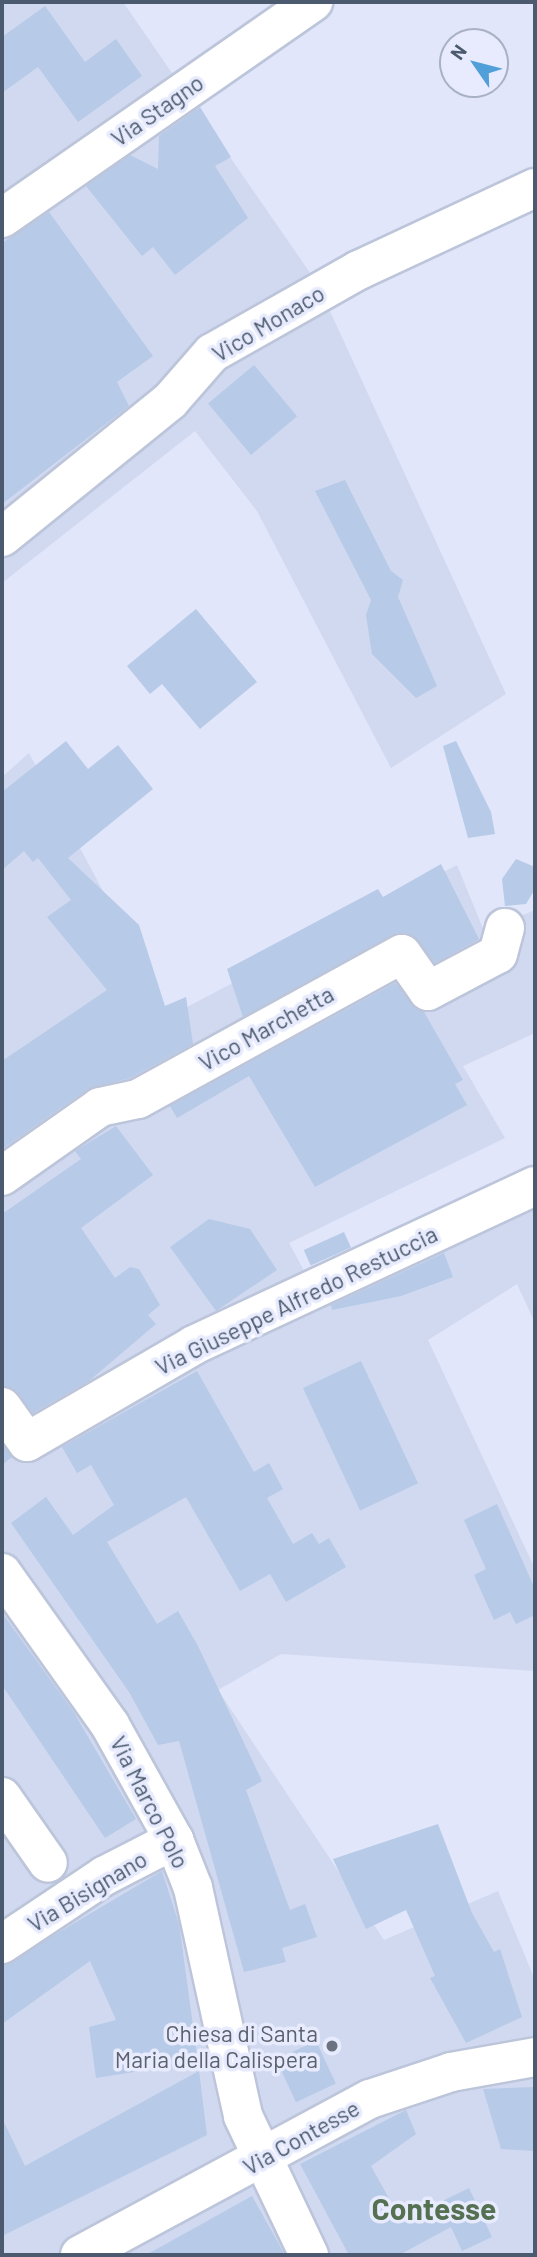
<!DOCTYPE html>
<style>
body{margin:0}
#map{position:relative;width:537px;height:2257px;overflow:hidden;background:#e1e6fa;font-family:Barlow,sans-serif}
div>[style]{position:absolute}
.residential>*{inset:0;background:#d0d9f0}
.building>*{inset:0;background:#b7cae7;transform-origin:0 0}
.roads{filter:drop-shadow(2px 0 #bcc5da) drop-shadow(-2px 0 #bcc5da) drop-shadow(0 2px #bcc5da) drop-shadow(0 -2px #bcc5da)}
.minor>*{height:38px;margin:-19px;padding:0 19px;transform-origin:19px;border-radius:19px;background:#fff}
.dots>*{width:19px;height:19px;translate:-50% -50%;box-sizing:border-box;border:4px solid #e7ebfd;border-radius:50%}
span{translate:-50% -50%;white-space:nowrap;text-align:center;line-height:1.15;-webkit-text-stroke:7px #e7ebfd;paint-order:stroke}
.street-label{font-size:23px;color:#4b5a6e}
.worship-label{font-size:23px;color:#5b616d}
.right{translate:-100% -50%;text-align:right}
.district-label{font-size:30px;color:#557152;font-weight:700}
.frame{position:absolute;inset:0;border:4px solid #4b5a6e;pointer-events:none}
.north{position:absolute;left:439px;top:28px;width:70px;height:70px;box-sizing:border-box;background:#e7ebfd;border:2px solid #a9b1c4;border-radius:50%;rotate:305deg;font-size:19px;font-weight:700;line-height:28px;text-align:center;color:#4b5a6e}
.north::after{content:'';display:block;margin:auto;width:24px;height:32px;background:#509fd9;clip-path:polygon(50% 0,100% 100%,50% 72%,0 100%)}
</style>
<div id="map">
<div class="residential">
<i style="clip-path:polygon(2px 2px,123px 2px,317px 283px,506px 694px,391px 768px,257px 511px,195px 431px,2px 583px)"></i>
<i style="clip-path:polygon(29px 753px,170px 1016px,457px 865px,484px 931px,535px 910px,535px 1033px,463px 1066px,505px 1138px,289px 1243px,320px 1300px,535px 1200px,535px 1323px,517px 1284px,428px 1340px,535px 1569px,535px 1671px,281px 1654px,218px 1690px,384px 1940px,498px 1891px,535px 1980px,535px 2255px,2px 2255px,2px 777px)"></i>
</div>
<div class="building">
<i style="clip-path:polygon(45px 6px,85px 62px,116px 39px,142px 76px,78px 122px,38px 67px,2px 93px,2px 37px)"></i>
<i style="clip-path:polygon(200px 107px,231px 157px,215px 166px,248px 218px,175px 275px,153px 247px,142px 256px,86px 186px,130px 155px,158px 169px,159px 136px)"></i>
<i style="clip-path:polygon(49px 212px,153px 356px,117px 382px,129px 406px,2px 504px,2px 243px)"></i>
<i style="left:254px;top:365px;width:67px;height:60px;rotate:50deg"></i>
<i style="clip-path:polygon(345px 480px,391px 571px,403px 580px,398px 597px,437px 686px,416px 698px,372px 654px,366px 615px,371px 600px,315px 491px)"></i>
<i style="clip-path:polygon(196px 609px,257px 682px,200px 729px,162px 684px,150px 694px,127px 666px)"></i>
<i style="clip-path:polygon(66px 741px,88px 769px,118px 745px,153px 789px,68px 858px,139px 925px,165px 1006px,186px 997px,193px 1044px,130px 1078px,88px 1089px,2px 1149px,2px 1061px,107px 990px,47px 917px,71px 900px,38px 858px,33px 862px,24px 851px,2px 870px,2px 792px)"></i>
<i style="clip-path:polygon(456px 741px,491px 812px,495px 834px,468px 838px,443px 746px)"></i>
<i style="clip-path:polygon(516px 859px,535px 867px,535px 889px,526px 904px,505px 906px,502px 879px)"></i>
<i style="clip-path:polygon(441px 864px,479px 939px,435px 963px,412px 935px,392px 935px,243px 1017px,227px 969px,378px 889px,383px 897px)"></i>
<i style="clip-path:polygon(395px 983px,424px 1012px,463px 1080px,455px 1084px,467px 1105px,315px 1187px,249px 1076px,177px 1118px,170px 1106px)"></i>
<i style="clip-path:polygon(116px 1126px,153px 1175px,81px 1228px,115px 1278px,130px 1267px,139px 1269px,160px 1305px,148px 1315px,156px 1324px,89px 1381px,33px 1413px,19px 1394px,2px 1385px,2px 1214px,81px 1159px,75px 1151px)"></i>
<i style="clip-path:polygon(209px 1219px,250px 1229px,277px 1270px,216px 1311px,170px 1247px)"></i>
<i style="left:344px;top:1232px;width:17px;height:44px;rotate:66deg"></i>
<i style="clip-path:polygon(444px 1253px,453px 1277px,401px 1296px,332px 1310px,331px 1305px)"></i>
<i style="left:361px;top:1361px;width:135px;height:64px;rotate:65deg"></i>
<i style="clip-path:polygon(197px 1371px,254px 1472px,269px 1463px,283px 1489px,267px 1498px,293px 1544px,312px 1533px,319px 1544px,329px 1538px,346px 1567px,286px 1602px,270px 1574px,240px 1591px,186px 1497px,107px 1542px,157px 1624px,178px 1611px,198px 1646px,262px 1781px,246px 1790px,290px 1910px,305px 1904px,317px 1937px,282px 1948px,286px 1962px,244px 1972px,179px 1741px,158px 1745px,129px 1692px,11px 1523px,46px 1497px,73px 1535px,114px 1505px,91px 1465px,77px 1473px,62px 1447px)"></i>
<i style="clip-path:polygon(2px 1444px,12px 1457px,2px 1465px)"></i>
<i style="clip-path:polygon(497px 1504px,535px 1589px,535px 1615px,516px 1624px,510px 1612px,494px 1620px,474px 1575px,486px 1569px,464px 1520px)"></i>
<i style="clip-path:polygon(2px 1613px,73px 1711px,136px 1819px,105px 1838px,2px 1685px)"></i>
<i style="clip-path:polygon(438px 1824px,472px 1913px,494px 1952px,500px 1949px,522px 2017px,466px 2043px,430px 1978px,435px 1976px,406px 1910px,366px 1929px,333px 1859px)"></i>
<i style="clip-path:polygon(162px 1871px,179px 1924px,198px 2062px,96px 2078px,89px 2027px,116px 2020px,90px 1961px,2px 2024px,2px 1966px)"></i>
<i style="left:316px;top:2041px;width:47px;height:44px;rotate:65deg"></i>
<i style="clip-path:polygon(199px 2071px,207px 2135px,2px 2236px,2px 2118px,25px 2166px)"></i>
<i style="clip-path:polygon(535px 2087px,535px 2151px,501px 2149px,483px 2089px)"></i>
<i style="clip-path:polygon(406px 2110px,416px 2134px,371px 2166px,397px 2213px,411px 2205px,416px 2214px,469px 2188px,492px 2237px,462px 2251px,451px 2227px,399px 2255px,349px 2255px,300px 2164px)"></i>
<i style="clip-path:polygon(252px 2196px,285px 2255px,146px 2255px)"></i>
</div>
<div class="roads">
<div class="minor">
<i style="left:2px;top:218px;width:379px;rotate:-34.8deg"></i>
<i style="left:2px;top:537px;width:216px;rotate:-39deg"></i>
<i style="left:170px;top:401px;width:64px;rotate:-48.8deg"></i>
<i style="left:212px;top:353px;width:169px;rotate:-29.5deg"></i>
<i style="left:359px;top:270px;width:194px;rotate:-25deg"></i>
<i style="left:2px;top:1176px;width:120px;rotate:-35.1deg"></i>
<i style="left:100px;top:1107px;width:39px;rotate:-12deg"></i>
<i style="left:138px;top:1099px;width:301px;rotate:-28.8deg"></i>
<i style="left:402px;top:954px;width:45px;rotate:54.9deg"></i>
<i style="left:428px;top:991px;width:79px;rotate:-27.9deg"></i>
<i style="left:498px;top:954px;width:27px;rotate:-75deg"></i>
<i style="left:2px;top:1407px;width:43px;rotate:54.5deg"></i>
<i style="left:27px;top:1442px;width:193px;rotate:-30.1deg"></i>
<i style="left:194px;top:1345px;width:376px;rotate:-25deg"></i>
<i style="left:2px;top:1573px;width:186px;rotate:54.6deg"></i>
<i style="left:110px;top:1725px;width:132px;rotate:60.9deg"></i>
<i style="left:174px;top:1840px;width:52px;rotate:68.4deg"></i>
<i style="left:193px;top:1888px;width:233px;rotate:77.6deg"></i>
<i style="left:243px;top:2116px;width:154px;rotate:64.6deg"></i>
<i style="left:2px;top:1797px;width:80px;rotate:55.1deg"></i>
<i style="left:2px;top:1944px;width:123px;rotate:-33.7deg"></i>
<i style="left:104px;top:1876px;width:79px;rotate:-27.2deg"></i>
<i style="left:80px;top:2255px;width:329px;rotate:-28.3deg"></i>
<i style="left:370px;top:2099px;width:85px;rotate:-18.4deg"></i>
<i style="left:451px;top:2072px;width:85px;rotate:-10.1deg"></i>
</div>
</div>
<div class="dots">
<i style="left:332px;top:2046px;background:#6b7280"></i>
</div>
<div class="street-label">
<span style="left:157px;top:110px;rotate:-35deg">Via Stagno</span>
<span style="left:268px;top:323px;rotate:-31deg">Vico Monaco</span>
<span style="left:266px;top:1028px;rotate:-29deg">Vico Marchetta</span>
<span style="left:296px;top:1300px;rotate:-26deg">Via Giuseppe Alfredo Restuccia</span>
<span style="left:150px;top:1802px;rotate:63deg">Via Marco Polo</span>
<span style="left:87px;top:1891px;rotate:-31deg">Via Bisignano</span>
<span style="left:301px;top:2137px;rotate:-29deg">Via Contesse</span>
</div>
<div class="worship-label">
<span class="right" style="left:318px;top:2046px">Chiesa di Santa<br>Maria della Calispera</span>
</div>
<div class="district-label">
<span style="left:434px;top:2208px">Contesse</span>
</div>
<div class="frame"></div>
<div class="north">N</div>
</div>
